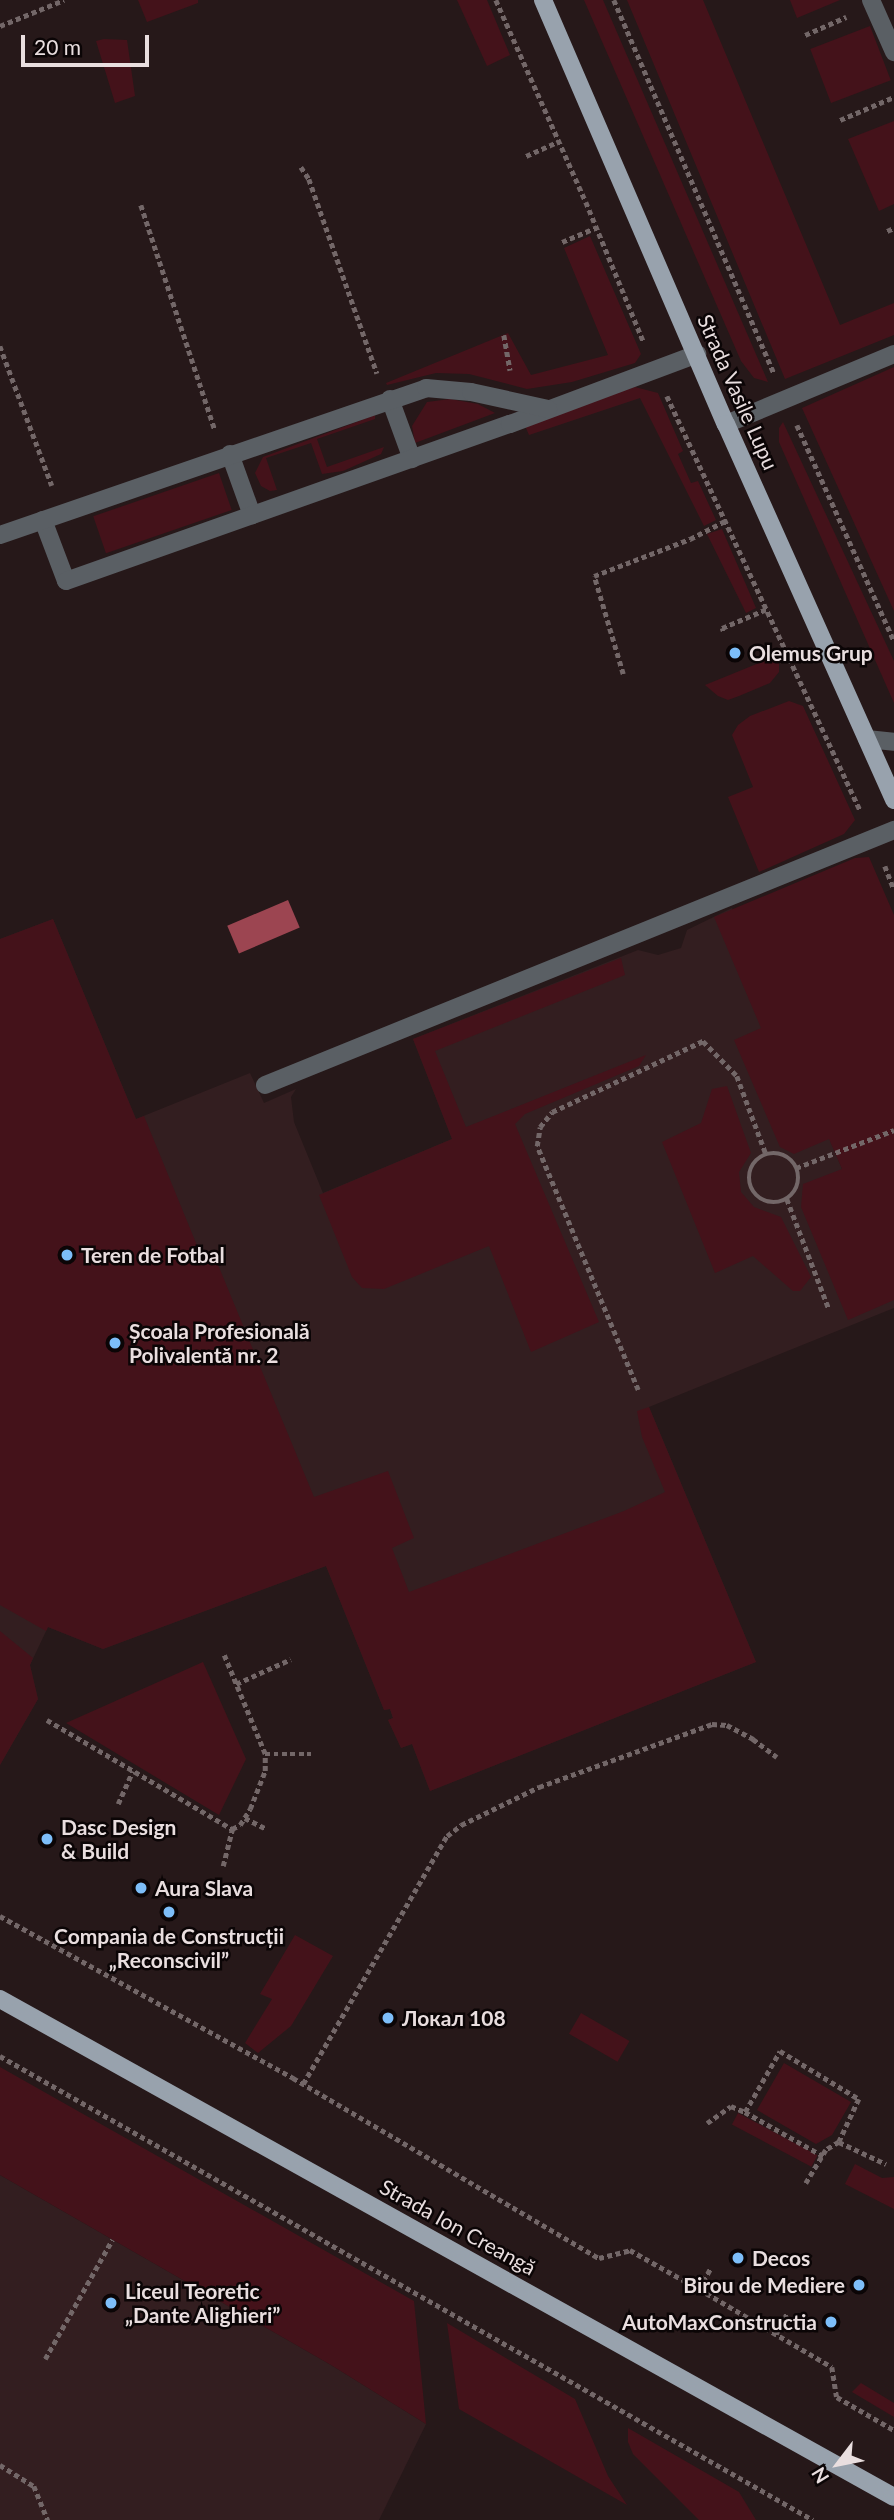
<!DOCTYPE html>
<meta charset="utf-8">
<style>
body{margin:0}
#map{position:relative;width:894px;height:2520px;overflow:hidden;background:#261819;font-family:Lato,sans-serif}
div>[style]{position:absolute}
.built>*{inset:0;background:#331e20}
.green>*{inset:0;background:#44121a;transform-origin:0 0}
.water>*{inset:0;background:#9c4551;transform-origin:0 0}
.path>*{height:4.5px;margin-top:-2.25px;transform-origin:0;background:repeating-linear-gradient(90deg,#736768 0 5px,transparent 0 8.5px)}
.path>.ring{margin:-2.25px;padding:0;box-sizing:content-box;background:none;border:4.5px solid #736768;border-radius:50%}
.minor>*{height:18px;margin:-9px;padding:0 9px;transform-origin:9px;border-radius:9px;background:#5a5f64}
.major>*{height:18px;margin:-9px;padding:0 9px;transform-origin:9px;border-radius:9px;background:#98a2ad}
.dots>*{width:19px;height:19px;translate:-50% -50%;box-sizing:border-box;border:4px solid #0b0506;border-radius:50%}
span{translate:-50% -50%;white-space:nowrap;text-align:center;line-height:1.15;-webkit-text-stroke:5px #0b0506;paint-order:stroke}
.street-label{font-size:21px;color:#e9dedf}
.poi-label{font-size:21px;color:#e9dedf;font-weight:700}
.left{translate:0 -50%;text-align:left}
.right{translate:-100% -50%;text-align:right}
.north{position:absolute;left:803px;top:2429px;width:70px;height:70px;-webkit-text-stroke:5px #0b0506;paint-order:stroke;rotate:238deg;font-size:19px;font-weight:700;line-height:28px;text-align:center;color:#e9dedf}
.north::after{content:'';display:block;margin:auto;width:24px;height:32px;background:#e9dedf;clip-path:polygon(50% 0,100% 100%,50% 72%,0 100%)}
.scale{position:absolute;left:21px;top:35px;width:128px;height:32px;box-sizing:border-box;border:4px solid #e9dedf;border-top:0;padding-left:9px;font-size:21px;line-height:24px;white-space:nowrap;color:#e9dedf;-webkit-text-stroke:5px #0b0506;paint-order:stroke}
</style>
<div id="map">
<div class="built">
<i style="clip-path:polygon(732px 908px,894px 1292px,894px 1308px,649px 1407px,756px 1662px,430px 1791px,412px 1744px,401px 1748px,388px 1720px,393px 1718px,390px 1709px,384px 1710px,326px 1566px,103px 1649px,48px 1627px,30px 1665px,38px 1699px,0 1765px,0 939px,53px 919px,136px 1119px,250px 1073px,264px 1103px,296px 1089px,291px 1097px,294px 1122px,323px 1193px,452px 1139px,413px 1039px,638px 950px,658px 955px,681px 948px,687px 930px)"></i>
<i style="clip-path:polygon(0 2175px,331px 2365px,426px 2424px,379px 2520px,0 2520px)"></i>
</div>
<div class="green">
<i style="clip-path:polygon(138px 0,198px 0,198px 3px,147px 22px)"></i>
<i style="clip-path:polygon(457px 0,487px 0,510px 55px,487px 66px)"></i>
<i style="clip-path:polygon(584px 0,603px 0,768px 382px,754px 378px,741px 361px)"></i>
<i style="clip-path:polygon(627px 0,703px 0,840px 325px,894px 303px,894px 335px,785px 379px)"></i>
<i style="clip-path:polygon(790px 0,840px 0,797px 18px)"></i>
<i style="left:870px;top:26px;width:58px;height:64px;rotate:69deg"></i>
<i style="clip-path:polygon(104px 39px,127px 40px,135px 96px,115px 103px,96px 41px)"></i>
<i style="clip-path:polygon(894px 121px,894px 204px,879px 211px,848px 139px)"></i>
<i style="clip-path:polygon(590px 236px,641px 354px,635px 363px,572px 382px,527px 389px,469px 374px,436px 373px,387px 385px,386px 383px,508px 333px,531px 375px,608px 355px,564px 248px)"></i>
<i style="clip-path:polygon(894px 367px,894px 611px,802px 408px)"></i>
<i style="clip-path:polygon(635px 387px,658px 393px,683px 451px,678px 454px,691px 483px,698px 481px,716px 520px,704px 526px,640px 398px,529px 435px,523px 421px)"></i>
<i style="clip-path:polygon(450px 399px,478px 404px,495px 413px,415px 443px,412px 426px,427px 402px)"></i>
<i style="clip-path:polygon(375px 415px,375px 419px,317px 439px,327px 467px,384px 447px,381px 454px,343px 471px,322px 474px,311px 443px,266px 458px,277px 490px,270px 491px,261px 486px,255px 473px,263px 457px)"></i>
<i style="clip-path:polygon(783px 422px,894px 661px,894px 703px,779px 442px,779px 428px)"></i>
<i style="left:219px;top:473px;width:39px;height:133px;rotate:71deg"></i>
<i style="clip-path:polygon(722px 529px,756px 608px,746px 613px,707px 534px)"></i>
<i style="clip-path:polygon(779px 655px,779px 672px,770px 683px,739px 696px,728px 700px,718px 696px,705px 685px)"></i>
<i style="clip-path:polygon(789px 701px,803px 706px,855px 820px,844px 834px,759px 872px,728px 797px,753px 787px,732px 735px,738px 725px,750px 716px)"></i>
<i style="clip-path:polygon(869px 857px,894px 915px,894px 1300px,848px 1320px,801px 1207px,803px 1184px,842px 1169px,829px 1139px,794px 1154px,780px 1147px,734px 1040px,761px 1028px,714px 917px,855px 858px)"></i>
<i style="clip-path:polygon(53px 919px,136px 1119px,144px 1116px,205px 1265px,216px 1260px,314px 1497px,388px 1471px,414px 1538px,392px 1548px,409px 1592px,624px 1511px,665px 1492px,642px 1437px,637px 1411px,649px 1407px,756px 1662px,430px 1791px,412px 1744px,401px 1748px,388px 1720px,393px 1718px,390px 1709px,384px 1710px,326px 1566px,103px 1649px,48px 1627px,46px 1631px,0 1605px,0 939px)"></i>
<i style="clip-path:polygon(621px 958px,625px 975px,435px 1051px,466px 1127px,646px 1055px,639px 1066px,525px 1114px,515px 1124px,599px 1322px,531px 1352px,489px 1246px,384px 1289px,362px 1288px,352px 1277px,319px 1195px,452px 1139px,413px 1039px)"></i>
<i style="clip-path:polygon(727px 1086px,751px 1153px,739px 1172px,741px 1192px,754px 1207px,781px 1217px,811px 1277px,800px 1291px,793px 1291px,753px 1256px,715px 1273px,662px 1142px,701px 1123px,712px 1089px)"></i>
<i style="clip-path:polygon(0 1631px,33px 1658px,30px 1665px,38px 1699px,0 1765px)"></i>
<i style="clip-path:polygon(203px 1662px,246px 1759px,219px 1815px,66px 1723px)"></i>
<i style="clip-path:polygon(295px 1935px,333px 1956px,291px 2026px,258px 2053px,245px 2043px,272px 1999px,260px 1994px)"></i>
<i style="left:581px;top:2013px;width:56px;height:24px;rotate:30deg"></i>
<i style="clip-path:polygon(784px 2063px,851px 2102px,832px 2135px,816px 2144px,757px 2110px)"></i>
<i style="clip-path:polygon(0 2067px,414px 2301px,426px 2424px,331px 2365px,0 2175px)"></i>
<i style="left:738px;top:2113px;width:90px;height:13px;rotate:28deg"></i>
<i style="clip-path:polygon(855px 2164px,882px 2178px,894px 2177px,894px 2209px,845px 2184px)"></i>
<i style="clip-path:polygon(447px 2323px,575px 2399px,608px 2476px,627px 2505px,459px 2409px)"></i>
<i style="clip-path:polygon(861px 2383px,894px 2403px,894px 2417px,852px 2392px)"></i>
<i style="clip-path:polygon(628px 2428px,739px 2492px,756px 2520px,699px 2520px,633px 2454px,628px 2442px)"></i>
</div>
<div class="water">
<i style="left:288px;top:900px;width:30px;height:66px;rotate:67deg"></i>
</div>
<div class="path">
<i style="left:496px;top:0;width:221px;rotate:66deg"></i>
<i style="left:586px;top:202px;width:152px;rotate:67.6deg"></i>
<i style="left:614px;top:0;width:406px;rotate:66.8deg"></i>
<i style="left:0;top:26px;width:69px;rotate:-22.1deg"></i>
<i style="left:805px;top:35px;width:45px;rotate:-23.7deg"></i>
<i style="left:840px;top:120px;width:59px;rotate:-23.1deg"></i>
<i style="left:526px;top:156px;width:36px;rotate:-24deg"></i>
<i style="left:301px;top:167px;width:14px;rotate:56deg"></i>
<i style="left:309px;top:179px;width:206px;rotate:70.7deg"></i>
<i style="left:141px;top:205px;width:237px;rotate:71.8deg"></i>
<i style="left:887px;top:231px;width:8px;rotate:-23deg"></i>
<i style="left:562px;top:242px;width:38px;rotate:-23deg"></i>
<i style="left:504px;top:335px;width:36px;rotate:80deg"></i>
<i style="left:0;top:346px;width:149px;rotate:69.6deg"></i>
<i style="left:667px;top:396px;width:457px;rotate:65deg"></i>
<i style="left:797px;top:425px;width:237px;rotate:65.8deg"></i>
<i style="left:723px;top:631px;width:3px;rotate:-108deg"></i>
<i style="left:722px;top:628px;width:49px;rotate:-22.9deg"></i>
<i style="left:623px;top:674px;width:102px;rotate:-106.5deg"></i>
<i style="left:594px;top:576px;width:103px;rotate:-21.1deg"></i>
<i style="left:690px;top:539px;width:42px;rotate:-27.2deg"></i>
<i style="left:885px;top:866px;width:25px;rotate:69deg"></i>
<i class="ring" style="left:749px;top:1153px;width:45.5px;height:45.5px"></i>
<i style="left:796px;top:1168px;width:105px;rotate:-21.2deg"></i>
<i style="left:787px;top:1199px;width:118px;rotate:69.1deg"></i>
<i style="left:638px;top:1390px;width:264px;rotate:-112.5deg"></i>
<i style="left:537px;top:1146px;width:19px;rotate:-81deg"></i>
<i style="left:540px;top:1127px;width:19px;rotate:-51deg"></i>
<i style="left:552px;top:1112px;width:167px;rotate:-25.2deg"></i>
<i style="left:703px;top:1041px;width:49px;rotate:45.8deg"></i>
<i style="left:737px;top:1076px;width:83px;rotate:69.6deg"></i>
<i style="left:236px;top:1684px;width:60px;rotate:-24.4deg"></i>
<i style="left:47px;top:1720px;width:215px;rotate:30.5deg"></i>
<i style="left:232px;top:1829px;width:9px;rotate:-27deg"></i>
<i style="left:240px;top:1825px;width:19px;rotate:-58deg"></i>
<i style="left:250px;top:1809px;width:41px;rotate:-68.5deg"></i>
<i style="left:265px;top:1771px;width:17px;rotate:-90deg"></i>
<i style="left:265px;top:1754px;width:107px;rotate:-112.5deg"></i>
<i style="left:265px;top:1754px;width:46px"></i>
<i style="left:118px;top:1804px;width:36px;rotate:-66deg"></i>
<i style="left:245px;top:1818px;width:25px;rotate:27deg"></i>
<i style="left:223px;top:1866px;width:38px;rotate:-76deg"></i>
<i style="left:0;top:1916px;width:335px;rotate:28.9deg"></i>
<i style="left:293px;top:2078px;width:355px;rotate:30.5deg"></i>
<i style="left:599px;top:2258px;width:32px;rotate:-14deg"></i>
<i style="left:630px;top:2250px;width:79px;rotate:29.5deg"></i>
<i style="left:699px;top:2289px;width:154px;rotate:30.4deg"></i>
<i style="left:832px;top:2367px;width:30px;rotate:81deg"></i>
<i style="left:837px;top:2397px;width:66px;rotate:30.1deg"></i>
<i style="left:0;top:2056px;width:936px;rotate:29.71deg"></i>
<i style="left:303px;top:2084px;width:287px;rotate:-59.9deg"></i>
<i style="left:447px;top:1836px;width:18px;rotate:-38deg"></i>
<i style="left:461px;top:1825px;width:87px;rotate:-26deg"></i>
<i style="left:539px;top:1787px;width:184px;rotate:-20deg"></i>
<i style="left:712px;top:1724px;width:15px;rotate:4deg"></i>
<i style="left:727px;top:1725px;width:30px;rotate:28deg"></i>
<i style="left:753px;top:1739px;width:30px;rotate:37deg"></i>
<i style="left:745px;top:2112px;width:90px;rotate:29.4deg"></i>
<i style="left:707px;top:2123px;width:29px;rotate:-35deg"></i>
<i style="left:731px;top:2106px;width:15px;rotate:23deg"></i>
<i style="left:745px;top:2112px;width:70px;rotate:-60.2deg"></i>
<i style="left:780px;top:2051px;width:92px;rotate:31.3deg"></i>
<i style="left:859px;top:2099px;width:47px;rotate:114.9deg"></i>
<i style="left:839px;top:2142px;width:15px;rotate:148deg"></i>
<i style="left:826px;top:2150px;width:39px;rotate:121deg"></i>
<i style="left:839px;top:2142px;width:52px;rotate:25.1deg"></i>
<i style="left:699px;top:2289px;width:23px;rotate:-61deg"></i>
<i style="left:776px;top:2334px;width:24px;rotate:-62deg"></i>
<i style="left:45px;top:2359px;width:137px;rotate:-60.6deg"></i>
<i style="left:0;top:2465px;width:40px;rotate:32deg"></i>
<i style="left:34px;top:2486px;width:37px;rotate:68deg"></i>
</div>
<div class="minor">
<i style="left:871px;top:0;width:57px;rotate:66.1deg"></i>
<i style="left:390px;top:399px;width:64px;rotate:69.9deg"></i>
<i style="left:726px;top:424px;width:182px;rotate:-22.6deg"></i>
<i style="left:230px;top:454px;width:65px;rotate:70.2deg"></i>
<i style="left:43px;top:520px;width:65px;rotate:69.3deg"></i>
<i style="left:66px;top:581px;width:471px;rotate:-19.5deg"></i>
<i style="left:510px;top:424px;width:200px;rotate:-20.5deg"></i>
<i style="left:0;top:535px;width:451px;rotate:-19deg"></i>
<i style="left:426px;top:388px;width:45px;rotate:5.1deg"></i>
<i style="left:471px;top:392px;width:79px;rotate:12.4deg"></i>
<i style="left:867px;top:739px;width:27px;rotate:6deg"></i>
<i style="left:265px;top:1085px;width:679px;rotate:-22.07deg"></i>
</div>
<div class="major">
<i style="left:543px;top:0;width:462px;rotate:66.7deg"></i>
<i style="left:726px;top:424px;width:412px;rotate:65.9deg"></i>
<i style="left:0;top:1999px;width:1023px;rotate:29.12deg"></i>
</div>
<div class="dots">
<i style="left:735px;top:653px;background:#7dbef9"></i>
<i style="left:67px;top:1255px;background:#7dbef9"></i>
<i style="left:115px;top:1343px;background:#7dbef9"></i>
<i style="left:47px;top:1839px;background:#7dbef9"></i>
<i style="left:141px;top:1888px;background:#7dbef9"></i>
<i style="left:169px;top:1912px;background:#7dbef9"></i>
<i style="left:388px;top:2018px;background:#7dbef9"></i>
<i style="left:738px;top:2258px;background:#7dbef9"></i>
<i style="left:859px;top:2285px;background:#7dbef9"></i>
<i style="left:111px;top:2303px;background:#7dbef9"></i>
<i style="left:831px;top:2322px;background:#7dbef9"></i>
</div>
<div class="street-label">
<span style="left:738px;top:392px;rotate:66deg">Strada Vasile Lupu</span>
<span style="left:458px;top:2227px;rotate:29deg">Strada Ion Creangă</span>
</div>
<div class="poi-label">
<span class="left" style="left:749px;top:653px">Olemus Grup</span>
<span class="left" style="left:81px;top:1255px">Teren de Fotbal</span>
<span class="left" style="left:129px;top:1343px">Școala Profesională<br>Polivalentă nr. 2</span>
<span class="left" style="left:61px;top:1839px">Dasc Design<br>&amp; Build</span>
<span class="left" style="left:155px;top:1888px">Aura Slava</span>
<span style="left:169px;top:1948px">Compania de Construcții<br>„Reconscivil”</span>
<span class="left" style="left:402px;top:2018px">Локал 108</span>
<span class="left" style="left:752px;top:2258px">Decos</span>
<span class="right" style="left:845px;top:2285px">Birou de Mediere</span>
<span class="left" style="left:125px;top:2303px">Liceul Teoretic<br>„Dante Alighieri”</span>
<span class="right" style="left:817px;top:2322px">AutoMaxConstructia</span>
</div>
<div class="north">N</div>
<div class="scale">20 m</div>
</div>
